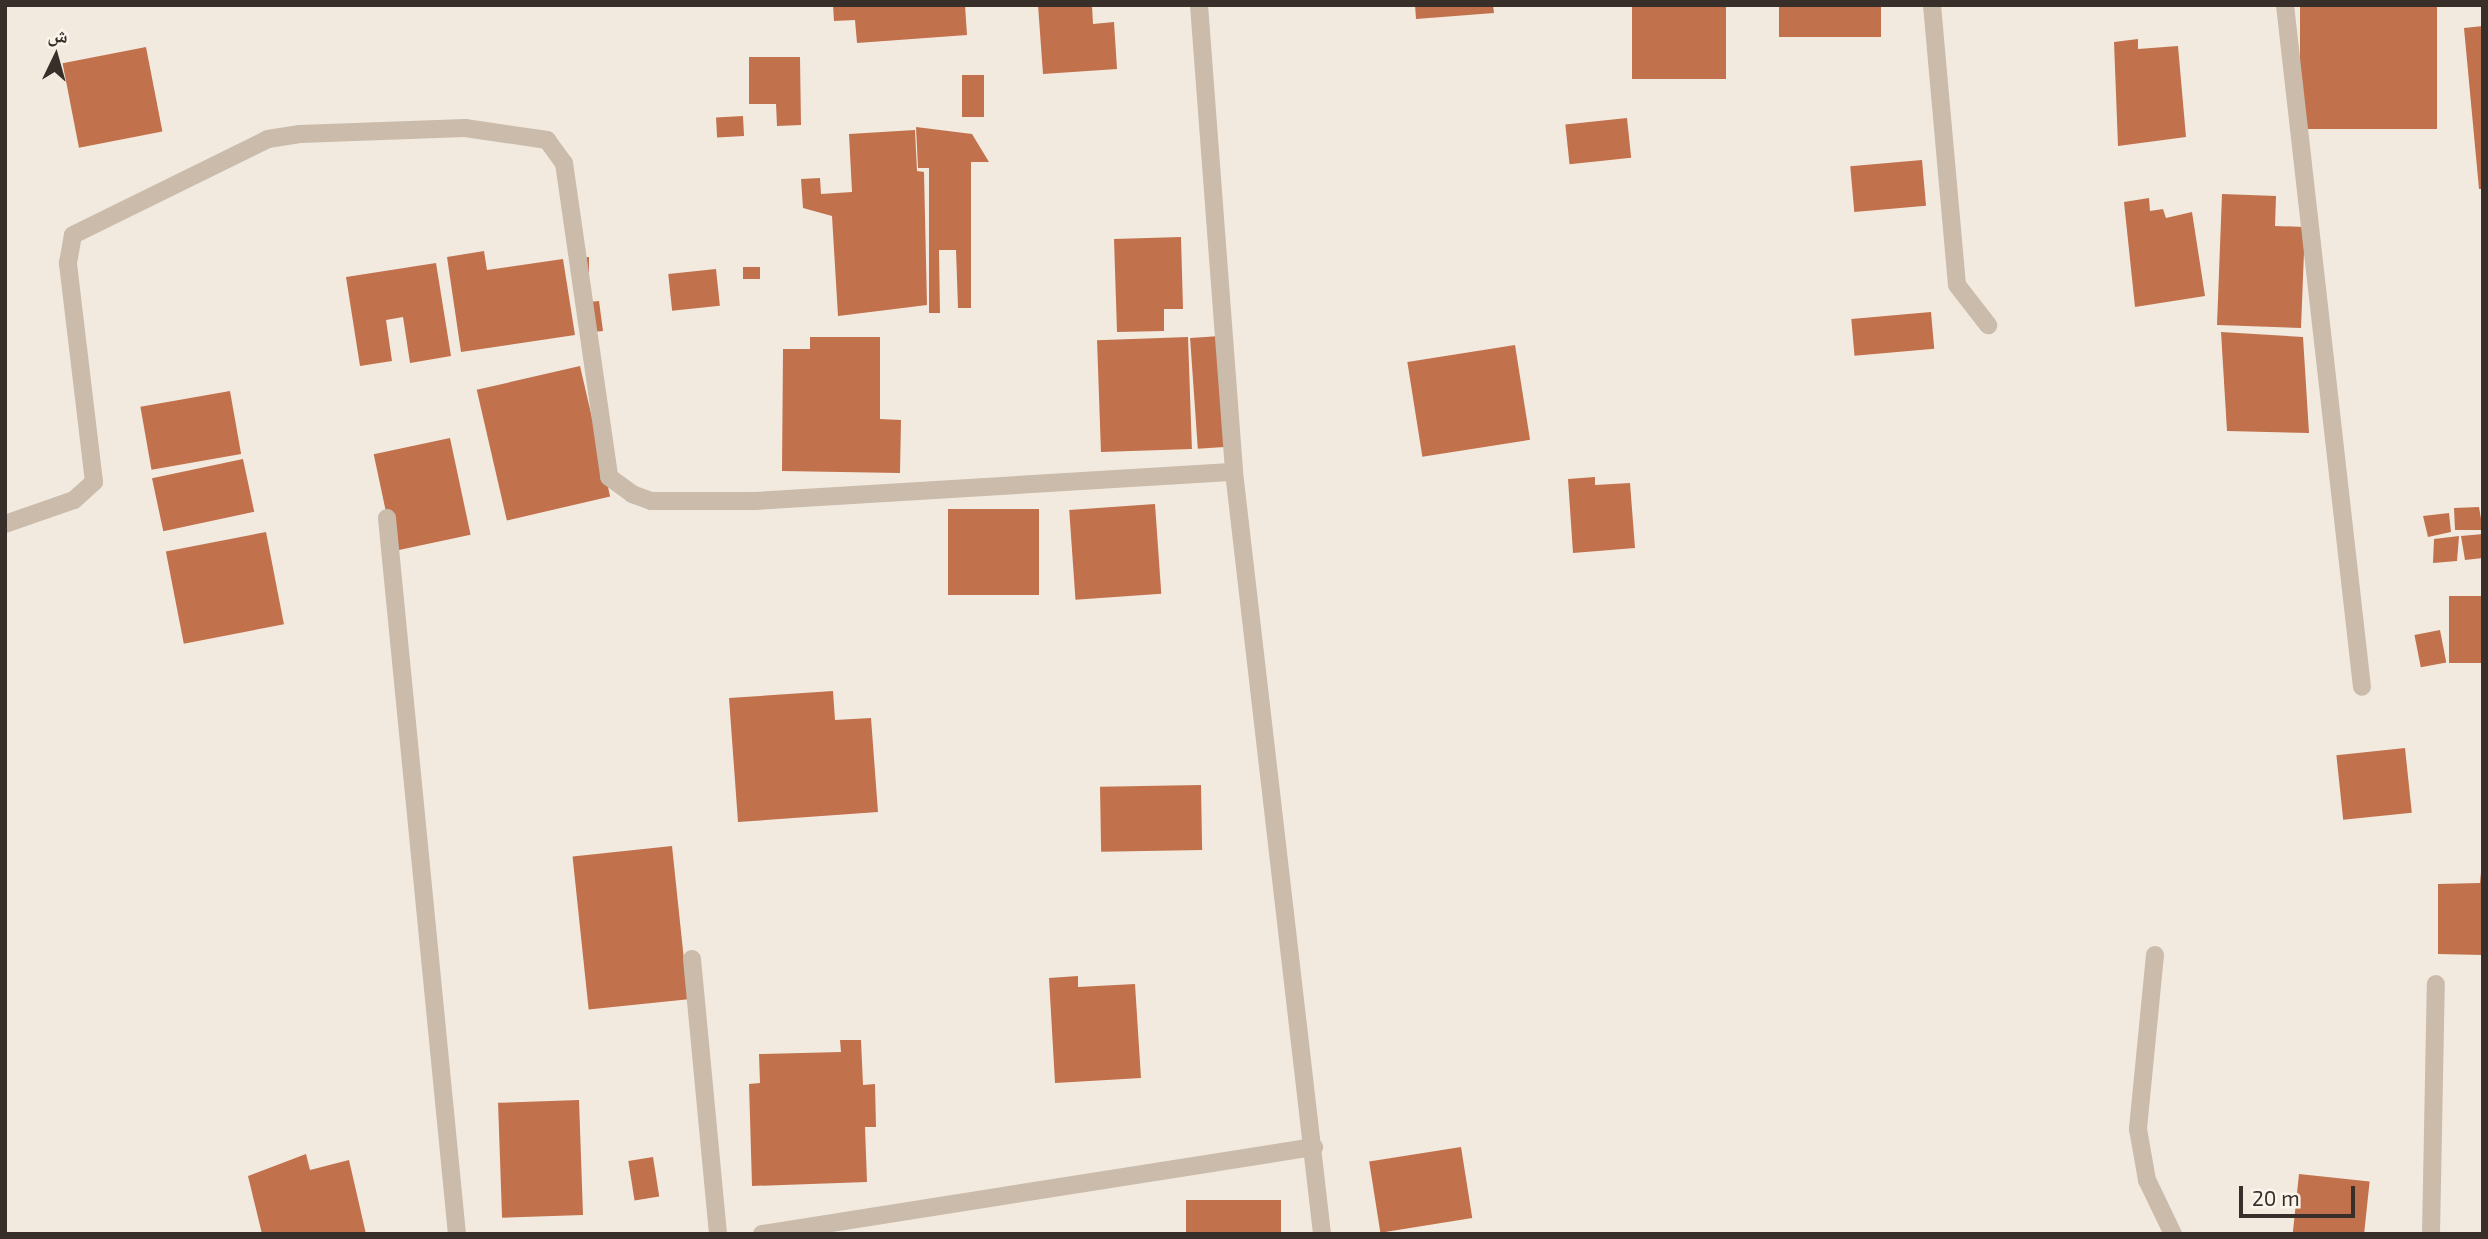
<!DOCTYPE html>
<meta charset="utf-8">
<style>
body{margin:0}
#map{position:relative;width:2488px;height:1239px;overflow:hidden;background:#f2eadf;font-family:"Exo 2","Noto Naskh Arabic",sans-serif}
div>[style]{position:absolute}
.building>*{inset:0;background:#c2714d;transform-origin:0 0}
.minor>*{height:18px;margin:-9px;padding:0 9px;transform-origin:9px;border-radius:9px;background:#cabbab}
span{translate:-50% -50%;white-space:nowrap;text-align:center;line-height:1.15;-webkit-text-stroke:6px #faf4eb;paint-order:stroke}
.frame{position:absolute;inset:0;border:7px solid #382f2a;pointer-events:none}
.north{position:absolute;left:21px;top:21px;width:70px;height:70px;-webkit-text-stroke:5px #faf4eb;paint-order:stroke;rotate:5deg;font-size:19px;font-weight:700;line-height:28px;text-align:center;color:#382f2a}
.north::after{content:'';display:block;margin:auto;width:24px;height:32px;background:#382f2a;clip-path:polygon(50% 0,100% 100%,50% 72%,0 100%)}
.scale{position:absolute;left:2239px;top:1186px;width:116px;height:32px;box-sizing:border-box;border:4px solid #382f2a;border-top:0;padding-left:9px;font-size:21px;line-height:24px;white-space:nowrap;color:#382f2a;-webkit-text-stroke:5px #faf4eb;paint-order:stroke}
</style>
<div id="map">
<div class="building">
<i style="clip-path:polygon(833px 5px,965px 5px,967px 35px,857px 43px,855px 20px,834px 21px)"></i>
<i style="clip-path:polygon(1038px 5px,1092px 5px,1093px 24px,1114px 22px,1117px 69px,1043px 74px)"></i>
<i style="clip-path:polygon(1415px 5px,1493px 5px,1494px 13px,1416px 19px)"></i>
<i style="left:1632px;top:5px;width:94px;height:74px"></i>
<i style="left:1779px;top:5px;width:102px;height:32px"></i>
<i style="left:2300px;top:5px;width:137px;height:124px"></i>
<i style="clip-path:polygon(2483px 26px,2483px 189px,2479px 189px,2464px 28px)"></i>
<i style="clip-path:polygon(2138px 39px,2138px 49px,2178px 46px,2186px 137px,2118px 146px,2114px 42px)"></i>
<i style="left:146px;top:47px;width:86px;height:85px;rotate:79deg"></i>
<i style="clip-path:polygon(749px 57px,800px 57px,801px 125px,777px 126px,776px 104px,749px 104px)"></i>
<i style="left:962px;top:75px;width:22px;height:42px"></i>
<i style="left:743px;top:116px;width:20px;height:27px;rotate:87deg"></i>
<i style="left:1627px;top:118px;width:40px;height:62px;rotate:84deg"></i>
<i style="clip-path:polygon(916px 127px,972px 134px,989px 162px,971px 162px,971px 308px,958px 308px,956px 250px,939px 250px,940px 313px,929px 313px,929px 168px,918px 168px)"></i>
<i style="clip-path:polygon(915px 130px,917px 171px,924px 172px,927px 305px,838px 316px,832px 216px,803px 208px,801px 179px,820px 178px,821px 194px,852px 192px,849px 134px)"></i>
<i style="left:1922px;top:160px;width:46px;height:72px;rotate:85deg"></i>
<i style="clip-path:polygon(2222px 194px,2276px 196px,2275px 226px,2305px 227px,2301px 328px,2217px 325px)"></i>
<i style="clip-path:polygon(2149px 198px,2150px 211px,2163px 209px,2166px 218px,2192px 212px,2205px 296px,2135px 307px,2124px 202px)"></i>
<i style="clip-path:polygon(1181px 237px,1183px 309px,1164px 309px,1164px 331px,1117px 332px,1114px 239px)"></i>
<i style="clip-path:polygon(484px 251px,487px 270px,563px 259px,575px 335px,461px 352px,447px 257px)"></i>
<i style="clip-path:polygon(589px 257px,589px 302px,599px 301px,603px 331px,583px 333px,573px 259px)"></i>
<i style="clip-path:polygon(436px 263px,451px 356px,410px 363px,403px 317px,386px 320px,392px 361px,360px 366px,346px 277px)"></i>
<i style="left:743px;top:267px;width:17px;height:12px"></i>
<i style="left:716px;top:269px;width:37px;height:48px;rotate:84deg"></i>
<i style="left:1931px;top:312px;width:37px;height:80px;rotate:85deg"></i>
<i style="clip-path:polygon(2221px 332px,2303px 337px,2309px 433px,2227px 431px)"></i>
<i style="left:1220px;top:336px;width:111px;height:30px;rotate:86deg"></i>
<i style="clip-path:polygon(810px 337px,880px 337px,880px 419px,901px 420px,900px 473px,782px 471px,783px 349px,810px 349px)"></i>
<i style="left:1188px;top:337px;width:112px;height:91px;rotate:88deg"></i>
<i style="left:1515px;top:345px;width:96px;height:109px;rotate:81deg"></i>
<i style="left:580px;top:366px;width:134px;height:106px;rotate:77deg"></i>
<i style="left:230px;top:391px;width:64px;height:91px;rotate:80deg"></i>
<i style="left:450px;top:438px;width:99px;height:78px;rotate:78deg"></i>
<i style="left:243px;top:459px;width:54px;height:93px;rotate:78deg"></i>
<i style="clip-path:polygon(1595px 477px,1595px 485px,1630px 483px,1635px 548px,1573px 553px,1568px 479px)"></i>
<i style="left:1155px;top:504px;width:90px;height:86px;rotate:86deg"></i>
<i style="clip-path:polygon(2479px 507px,2483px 530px,2455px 530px,2454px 508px)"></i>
<i style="left:948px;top:509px;width:91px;height:86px"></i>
<i style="clip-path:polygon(2449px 513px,2451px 532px,2428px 537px,2423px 516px)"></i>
<i style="left:266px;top:532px;width:94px;height:102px;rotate:79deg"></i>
<i style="clip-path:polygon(2483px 534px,2483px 558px,2465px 560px,2461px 536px)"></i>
<i style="clip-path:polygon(2459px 536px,2457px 561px,2433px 563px,2434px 539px)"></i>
<i style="left:2483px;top:596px;width:67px;height:34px;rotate:90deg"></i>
<i style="left:2440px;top:630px;width:33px;height:26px;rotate:79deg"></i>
<i style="clip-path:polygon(833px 691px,835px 720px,871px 718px,878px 812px,738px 822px,729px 698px)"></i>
<i style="left:2405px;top:748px;width:65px;height:69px;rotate:84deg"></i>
<i style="left:1201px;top:785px;width:65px;height:101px;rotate:89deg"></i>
<i style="left:672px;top:846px;width:154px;height:100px;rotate:84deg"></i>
<i style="clip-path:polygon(2481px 872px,2483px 955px,2438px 954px,2438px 884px,2480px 883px)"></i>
<i style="clip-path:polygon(1078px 976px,1078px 987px,1135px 984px,1141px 1078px,1055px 1083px,1049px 978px)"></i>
<i style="clip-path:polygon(840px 1040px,861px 1040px,863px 1085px,875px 1084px,876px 1127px,865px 1127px,867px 1182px,752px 1186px,749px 1084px,760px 1083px,759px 1054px,841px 1052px)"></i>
<i style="left:579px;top:1100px;width:115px;height:81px;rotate:88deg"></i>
<i style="left:1461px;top:1147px;width:72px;height:93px;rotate:81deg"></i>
<i style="clip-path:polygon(306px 1154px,310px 1170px,349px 1160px,366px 1234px,262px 1234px,248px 1176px)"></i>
<i style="left:653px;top:1157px;width:40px;height:25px;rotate:81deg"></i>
<i style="left:2299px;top:1174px;width:71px;height:60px;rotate:6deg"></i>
<i style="left:1186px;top:1200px;width:95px;height:34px"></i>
</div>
<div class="minor">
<i style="left:1199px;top:5px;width:468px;rotate:85.7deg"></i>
<i style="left:1234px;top:472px;width:767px;rotate:83.41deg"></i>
<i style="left:1932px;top:5px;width:281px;rotate:84.9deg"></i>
<i style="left:1957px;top:285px;width:51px;rotate:52.2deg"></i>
<i style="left:2285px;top:5px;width:686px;rotate:83.56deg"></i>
<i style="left:387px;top:518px;width:719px;rotate:84.42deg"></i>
<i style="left:5px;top:524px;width:73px;rotate:-19.2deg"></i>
<i style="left:74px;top:500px;width:27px;rotate:-42deg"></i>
<i style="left:94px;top:482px;width:221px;rotate:-96.8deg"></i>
<i style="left:68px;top:263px;width:28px;rotate:-80deg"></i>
<i style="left:73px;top:235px;width:217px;rotate:-26.2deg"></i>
<i style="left:268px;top:139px;width:32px;rotate:-9deg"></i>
<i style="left:300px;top:134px;width:165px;rotate:-2.1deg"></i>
<i style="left:465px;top:128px;width:83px;rotate:8.3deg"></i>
<i style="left:547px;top:140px;width:29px;rotate:54deg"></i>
<i style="left:564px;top:163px;width:317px;rotate:81.8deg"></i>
<i style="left:609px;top:477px;width:29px;rotate:36deg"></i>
<i style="left:632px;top:494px;width:20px;rotate:20deg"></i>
<i style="left:651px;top:501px;width:104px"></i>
<i style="left:755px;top:501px;width:480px;rotate:-3.5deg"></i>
<i style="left:2155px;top:955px;width:175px;rotate:95.6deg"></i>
<i style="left:2138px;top:1129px;width:52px;rotate:80deg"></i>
<i style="left:2147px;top:1180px;width:60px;rotate:64.3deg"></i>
<i style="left:692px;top:959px;width:276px;rotate:84.6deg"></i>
<i style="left:762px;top:1234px;width:559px;rotate:-8.96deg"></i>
<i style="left:2431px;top:1234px;width:250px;rotate:-88.9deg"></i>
</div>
<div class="frame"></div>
<div class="north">ش</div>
<div class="scale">20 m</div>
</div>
